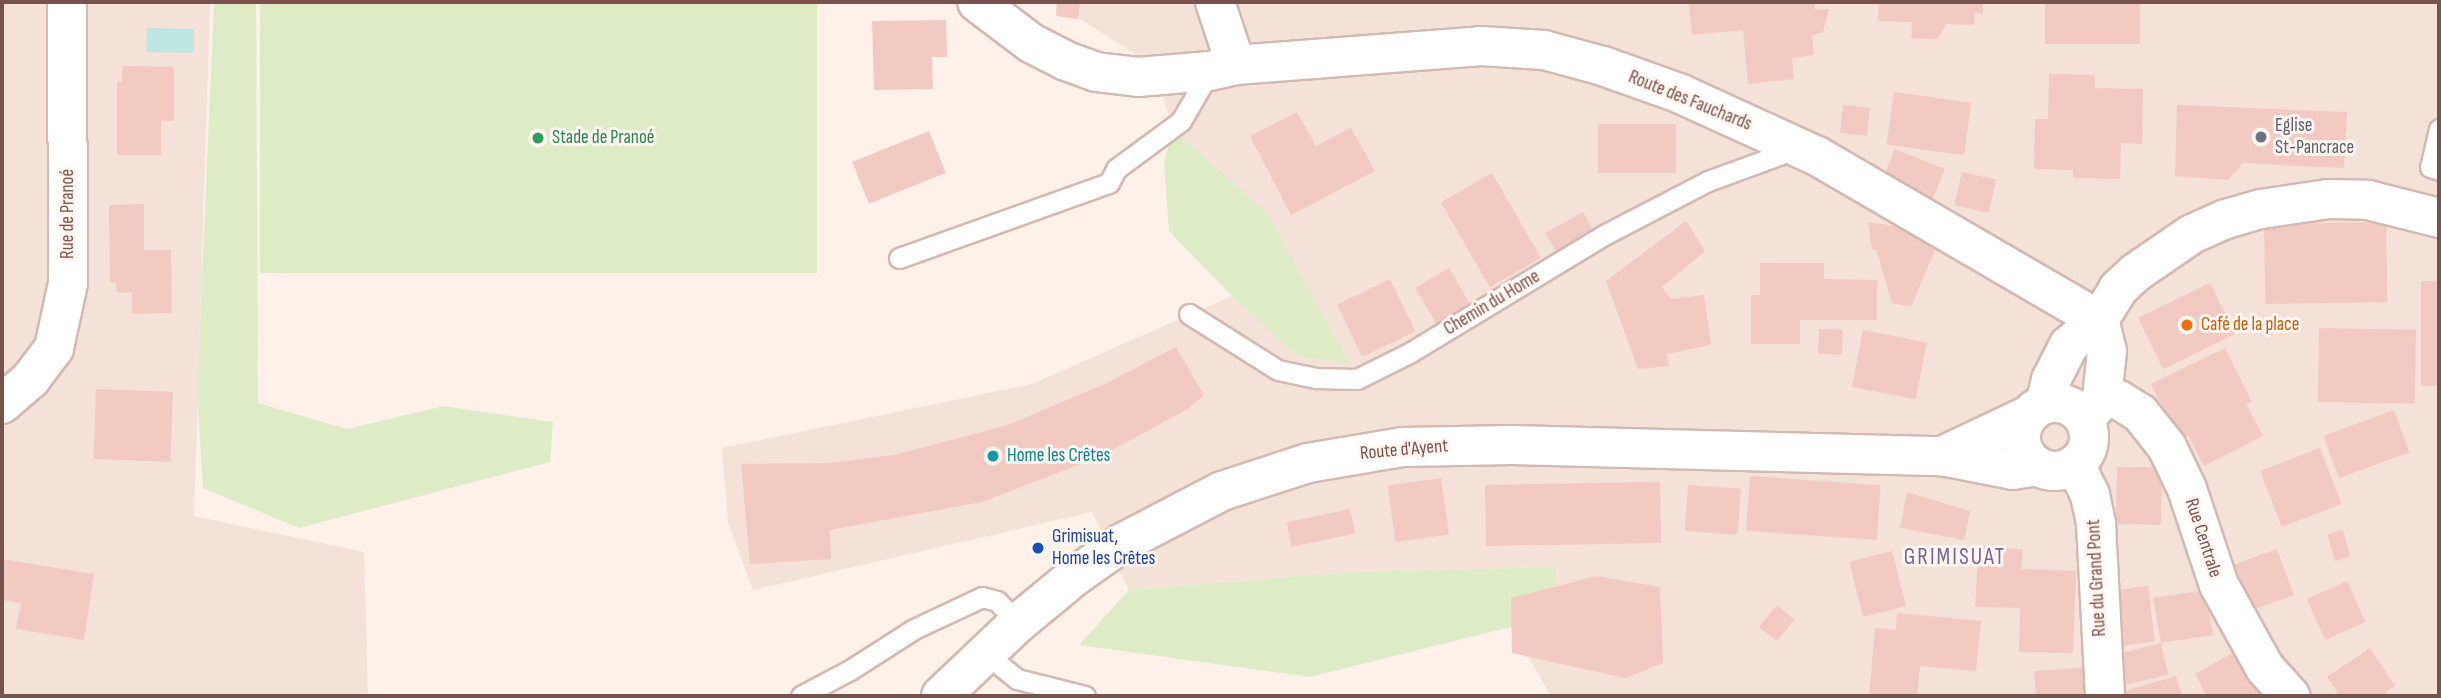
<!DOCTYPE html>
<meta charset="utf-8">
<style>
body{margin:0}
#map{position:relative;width:2441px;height:698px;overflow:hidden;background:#fdf1ea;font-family:"Sofia Sans Condensed",sans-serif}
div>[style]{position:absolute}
.residential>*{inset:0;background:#f4e1d8}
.green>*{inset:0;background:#deebc7;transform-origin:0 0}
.water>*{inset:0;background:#bee7e3;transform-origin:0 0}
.building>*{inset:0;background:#f2cac1;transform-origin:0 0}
.roads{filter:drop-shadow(2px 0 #d2b9b1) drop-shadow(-2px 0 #d2b9b1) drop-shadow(0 2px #d2b9b1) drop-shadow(0 -2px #d2b9b1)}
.lane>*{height:19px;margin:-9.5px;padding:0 9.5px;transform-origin:9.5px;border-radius:9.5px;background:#fff}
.street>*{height:38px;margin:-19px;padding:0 19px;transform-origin:19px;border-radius:19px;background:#fff}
.secondary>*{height:38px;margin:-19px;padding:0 19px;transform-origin:19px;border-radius:19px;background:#fff}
.secondary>.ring{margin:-19px;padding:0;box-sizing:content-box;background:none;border:38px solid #fff;border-radius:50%}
.dots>*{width:19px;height:19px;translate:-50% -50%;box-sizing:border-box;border:4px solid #fff6f1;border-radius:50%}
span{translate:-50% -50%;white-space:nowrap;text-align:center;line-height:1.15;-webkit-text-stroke:6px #fff6f1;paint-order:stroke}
.street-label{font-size:19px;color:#78524c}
.worship-label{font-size:19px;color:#5b616d}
.left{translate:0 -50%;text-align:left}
.leisure-label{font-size:19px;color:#27864d}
.food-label{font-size:19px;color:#c56008}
.culture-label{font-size:19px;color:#0d838f}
.transit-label{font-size:19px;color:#164399}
.quarter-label{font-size:23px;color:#796594;letter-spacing:2px}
.frame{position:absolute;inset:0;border:4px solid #78524c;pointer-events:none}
</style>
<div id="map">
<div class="residential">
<i style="clip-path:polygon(2px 2px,210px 2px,194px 516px,364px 552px,368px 696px,2px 696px)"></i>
<i style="clip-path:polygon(1053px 2px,2439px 2px,2439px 696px,1551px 696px,1511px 627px,1554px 594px,1555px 567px,1352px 572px,1129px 590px,1092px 512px,753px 590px,728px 522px,722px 448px,1032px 384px,1232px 296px,1297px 356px,1173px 129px,1153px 65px)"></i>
</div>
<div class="green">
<i style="clip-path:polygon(214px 2px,256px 2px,258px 403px,347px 429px,444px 406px,553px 422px,550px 462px,299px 528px,203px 488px,197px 393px)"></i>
<i style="left:260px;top:2px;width:557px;height:271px"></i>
<i style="clip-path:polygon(1173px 129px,1267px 213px,1349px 363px,1297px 356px,1232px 296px,1169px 231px,1164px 162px)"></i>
<i style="clip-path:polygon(1556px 567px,1554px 594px,1511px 627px,1310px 677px,1079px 645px,1129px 590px,1352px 572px)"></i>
</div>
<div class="water">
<i style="left:147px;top:28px;width:47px;height:24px;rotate:1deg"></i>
</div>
<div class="building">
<i style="clip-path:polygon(1057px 2px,1080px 2px,1078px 19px,1056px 16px)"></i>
<i style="clip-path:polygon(1689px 2px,1815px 2px,1815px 10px,1829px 9px,1823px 32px,1812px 36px,1814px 55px,1792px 58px,1794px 79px,1748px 84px,1743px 30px,1692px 35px)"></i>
<i style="clip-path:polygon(1879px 2px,1983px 2px,1983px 14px,1975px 13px,1974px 25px,1946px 24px,1938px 39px,1911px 38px,1912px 22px,1878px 21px)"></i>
<i style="left:2045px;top:2px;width:95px;height:42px"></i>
<i style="clip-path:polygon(946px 20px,947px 57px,932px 57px,933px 89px,874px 90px,872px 21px)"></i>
<i style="clip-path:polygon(122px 66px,174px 67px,174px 121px,161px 121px,161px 155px,117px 155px,117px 82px,122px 82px)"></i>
<i style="clip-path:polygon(2049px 74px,2095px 75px,2095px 88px,2143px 89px,2142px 144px,2121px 143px,2120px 179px,2073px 178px,2073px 170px,2034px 169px,2035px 119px,2048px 119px)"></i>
<i style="left:1894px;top:92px;width:78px;height:53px;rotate:8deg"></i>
<i style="left:1843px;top:105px;width:27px;height:28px;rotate:6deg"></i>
<i style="clip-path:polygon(2177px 105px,2347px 112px,2344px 168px,2243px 163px,2228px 180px,2175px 176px)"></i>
<i style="clip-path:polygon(1297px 112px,1316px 146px,1351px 128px,1375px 171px,1291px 215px,1250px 136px)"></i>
<i style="left:1598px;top:124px;width:78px;height:49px"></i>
<i style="left:929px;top:131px;width:45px;height:83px;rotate:68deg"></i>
<i style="clip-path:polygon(1895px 149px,1945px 169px,1929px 208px,1882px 180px)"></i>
<i style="left:1962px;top:172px;width:35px;height:34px;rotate:13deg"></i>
<i style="left:1492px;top:173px;width:98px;height:59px;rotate:60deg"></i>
<i style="clip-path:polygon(144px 204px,144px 250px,171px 250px,172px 313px,132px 314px,132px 292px,117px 293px,116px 283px,110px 282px,109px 205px)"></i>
<i style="left:1583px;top:212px;width:25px;height:43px;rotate:61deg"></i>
<i style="clip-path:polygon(1686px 221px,1705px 251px,1662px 287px,1671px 299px,1704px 295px,1711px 345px,1667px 354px,1669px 366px,1638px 369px,1606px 281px)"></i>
<i style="clip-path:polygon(1868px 222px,1910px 228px,1937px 245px,1911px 307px,1892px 303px,1876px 249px,1872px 250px)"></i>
<i style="left:2386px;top:222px;width:80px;height:122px;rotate:89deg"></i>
<i style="clip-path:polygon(1760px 263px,1824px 263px,1824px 279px,1877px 280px,1877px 320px,1800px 320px,1800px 344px,1751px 344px,1751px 295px,1760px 295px)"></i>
<i style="left:1449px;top:268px;width:46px;height:39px;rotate:60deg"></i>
<i style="left:1390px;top:279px;width:58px;height:59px;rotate:64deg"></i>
<i style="left:2421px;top:281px;width:18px;height:105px"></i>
<i style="left:2210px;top:283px;width:57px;height:80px;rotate:64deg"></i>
<i style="left:2319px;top:328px;width:97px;height:74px;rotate:1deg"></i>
<i style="left:1819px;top:329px;width:24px;height:25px;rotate:2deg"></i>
<i style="left:1863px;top:330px;width:65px;height:58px;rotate:11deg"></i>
<i style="clip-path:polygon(1176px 347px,1204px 395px,1188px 409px,1099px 457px,982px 502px,830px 530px,831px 559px,750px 564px,741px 464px,829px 463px,894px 455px,1008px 425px,1107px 383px)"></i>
<i style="clip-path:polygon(2225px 348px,2252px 402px,2246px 404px,2263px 436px,2204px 466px,2188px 435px,2178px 439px,2151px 384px)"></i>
<i style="left:96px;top:389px;width:77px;height:70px;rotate:2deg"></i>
<i style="left:2394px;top:410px;width:45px;height:75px;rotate:70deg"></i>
<i style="left:2320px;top:448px;width:60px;height:64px;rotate:69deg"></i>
<i style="left:2117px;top:467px;width:45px;height:57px;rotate:1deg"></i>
<i style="left:1750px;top:476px;width:131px;height:55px;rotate:4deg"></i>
<i style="left:1441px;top:478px;width:57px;height:54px;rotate:82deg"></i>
<i style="left:1660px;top:482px;width:61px;height:175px;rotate:89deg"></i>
<i style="left:1688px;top:485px;width:53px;height:46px;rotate:4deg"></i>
<i style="clip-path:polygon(1907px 492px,1970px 511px,1964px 540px,1900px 528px)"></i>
<i style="left:1350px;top:509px;width:25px;height:65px;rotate:78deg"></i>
<i style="left:2343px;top:530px;width:28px;height:16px;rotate:75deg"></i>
<i style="clip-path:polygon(1979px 545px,2023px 550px,2021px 569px,2076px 571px,2073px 653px,2019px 652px,2020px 608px,1975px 607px)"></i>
<i style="left:2277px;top:549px;width:49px;height:49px;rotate:70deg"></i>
<i style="left:1892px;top:551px;width:57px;height:44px;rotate:76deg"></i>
<i style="clip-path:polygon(2px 559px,94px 574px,84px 640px,16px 629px,21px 603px,2px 600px)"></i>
<i style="clip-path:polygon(1596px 576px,1660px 587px,1663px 663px,1625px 678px,1512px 653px,1511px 598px)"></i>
<i style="left:2347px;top:581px;width:45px;height:44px;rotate:66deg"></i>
<i style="left:2148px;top:586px;width:56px;height:36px;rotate:83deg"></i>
<i style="clip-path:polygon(2205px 590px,2213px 635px,2161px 643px,2168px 675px,2124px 685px,2117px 654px,2161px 643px,2153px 598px)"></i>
<i style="left:1777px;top:605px;width:23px;height:28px;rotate:40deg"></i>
<i style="clip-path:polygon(1897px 613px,1981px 621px,1976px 671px,1920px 666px,1917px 696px,1869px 696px,1875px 628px,1896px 630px)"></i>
<i style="clip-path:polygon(2241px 648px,2266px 693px,2261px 696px,2207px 696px,2195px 674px)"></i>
<i style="clip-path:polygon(2370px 648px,2395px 686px,2386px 692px,2388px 696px,2340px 696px,2327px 677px)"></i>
<i style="clip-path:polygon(2090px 667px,2093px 696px,2036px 696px,2034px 671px)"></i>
<i style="clip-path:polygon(2176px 676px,2182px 696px,2123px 696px,2122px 692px)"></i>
</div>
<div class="roads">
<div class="lane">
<i style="left:2439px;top:129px;width:39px;rotate:103deg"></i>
<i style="left:2430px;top:167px;width:9px;rotate:18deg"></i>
<i style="left:899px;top:258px;width:223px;rotate:-19.7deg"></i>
<i style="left:1109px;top:183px;width:16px;rotate:-63deg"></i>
<i style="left:1116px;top:169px;width:81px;rotate:-36.4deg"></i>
<i style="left:1181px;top:121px;width:58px;rotate:-59.9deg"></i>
<i style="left:1189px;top:314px;width:105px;rotate:32.2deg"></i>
<i style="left:1278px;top:370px;width:39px;rotate:12deg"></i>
<i style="left:1316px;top:378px;width:41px;rotate:1.4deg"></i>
<i style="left:1357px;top:379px;width:60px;rotate:-26.6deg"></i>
<i style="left:1411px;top:352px;width:228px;rotate:-31.2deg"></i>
<i style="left:1606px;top:234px;width:115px;rotate:-27.5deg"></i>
<i style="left:1708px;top:181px;width:76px;rotate:-20.1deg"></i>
<i style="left:1779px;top:155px;width:17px;rotate:-40deg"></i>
<i style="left:986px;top:654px;width:40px;rotate:39deg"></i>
<i style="left:1017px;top:679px;width:70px;rotate:14deg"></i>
<i style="left:801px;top:696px;width:55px;rotate:-28deg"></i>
<i style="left:850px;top:670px;width:76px;rotate:-32.6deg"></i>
<i style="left:914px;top:629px;width:75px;rotate:-25.2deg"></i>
<i style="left:982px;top:597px;width:16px;rotate:15deg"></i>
<i style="left:997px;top:601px;width:30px;rotate:46deg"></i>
</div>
<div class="street">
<i style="left:977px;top:2px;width:68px;rotate:37.2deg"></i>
<i style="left:1031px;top:43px;width:39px;rotate:27deg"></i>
<i style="left:1066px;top:61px;width:32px;rotate:20deg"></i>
<i style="left:1096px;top:72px;width:42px;rotate:6.8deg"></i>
<i style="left:1138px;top:77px;width:72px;rotate:-4.8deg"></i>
<i style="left:1210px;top:71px;width:27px;rotate:-13deg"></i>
<i style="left:1236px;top:65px;width:246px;rotate:-4.4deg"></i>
<i style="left:1481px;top:46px;width:63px;rotate:3.6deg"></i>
<i style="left:1544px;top:50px;width:61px;rotate:15.2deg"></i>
<i style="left:1603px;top:66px;width:83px;rotate:19.7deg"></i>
<i style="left:1681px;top:94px;width:149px;rotate:24.5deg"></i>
<i style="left:1817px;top:156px;width:326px;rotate:30.2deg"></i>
<i style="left:1215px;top:2px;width:66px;rotate:71.6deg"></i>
<i style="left:2102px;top:398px;width:17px;rotate:7deg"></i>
<i style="left:2119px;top:400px;width:25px;rotate:32deg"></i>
<i style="left:2140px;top:413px;width:43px;rotate:51.5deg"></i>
<i style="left:2167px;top:447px;width:47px;rotate:64.5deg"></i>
<i style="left:2187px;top:489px;width:101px;rotate:71.6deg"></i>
<i style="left:2219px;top:585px;width:95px;rotate:61deg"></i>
<i style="left:2265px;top:668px;width:38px;rotate:48deg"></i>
<i style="left:2px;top:404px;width:37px;rotate:-41deg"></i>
<i style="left:30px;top:380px;width:40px;rotate:-53deg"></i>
<i style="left:54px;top:348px;width:66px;rotate:-77.8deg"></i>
<i style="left:68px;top:283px;width:281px;rotate:-90.2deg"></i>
<i style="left:2075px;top:464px;width:34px;rotate:64deg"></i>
<i style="left:2090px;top:495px;width:30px;rotate:78deg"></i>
<i style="left:2096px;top:524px;width:172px;rotate:87deg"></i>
</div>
<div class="secondary">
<i class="ring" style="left:2021px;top:403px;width:30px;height:30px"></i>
<i style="left:2045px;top:404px;width:25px;rotate:-76deg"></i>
<i style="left:2051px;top:380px;width:39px;rotate:-63deg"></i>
<i style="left:2069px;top:345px;width:39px;rotate:-40deg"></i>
<i style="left:2099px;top:320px;width:36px;rotate:-58deg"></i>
<i style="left:2118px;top:289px;width:23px;rotate:-43deg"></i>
<i style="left:2135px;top:273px;width:69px;rotate:-34.4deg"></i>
<i style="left:2192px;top:234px;width:37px;rotate:-24deg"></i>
<i style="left:2226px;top:219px;width:36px;rotate:-16deg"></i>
<i style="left:2261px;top:209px;width:69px;rotate:-8.4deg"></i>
<i style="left:2329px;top:199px;width:39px;rotate:1deg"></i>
<i style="left:2368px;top:200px;width:73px;rotate:14.2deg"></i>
<i style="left:2085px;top:420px;width:28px;rotate:-52deg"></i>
<i style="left:2102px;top:398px;width:47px;rotate:-83.9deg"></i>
<i style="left:2107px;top:351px;width:32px;rotate:-104deg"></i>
<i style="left:1942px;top:456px;width:96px;rotate:-25.2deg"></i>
<i style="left:941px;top:696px;width:106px;rotate:-43.5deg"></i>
<i style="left:1018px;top:623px;width:74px;rotate:-39.5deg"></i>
<i style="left:1075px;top:576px;width:57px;rotate:-35.1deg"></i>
<i style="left:1122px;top:543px;width:113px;rotate:-27.5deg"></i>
<i style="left:1222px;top:491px;width:90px;rotate:-18deg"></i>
<i style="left:1308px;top:463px;width:96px;rotate:-9.6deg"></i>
<i style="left:1403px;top:447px;width:109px;rotate:-1.1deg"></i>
<i style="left:1512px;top:445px;width:430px;rotate:1.5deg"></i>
<i style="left:1942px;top:456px;width:72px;rotate:11.2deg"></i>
<i style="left:2013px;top:470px;width:25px;rotate:-9deg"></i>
</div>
</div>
<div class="dots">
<i style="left:2261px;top:137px;background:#6b7280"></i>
<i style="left:538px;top:138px;background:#2e9e5b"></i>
<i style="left:2187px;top:325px;background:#e8710a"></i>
<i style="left:993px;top:456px;background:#0f9aa8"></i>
<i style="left:1038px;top:548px;background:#1a4fb4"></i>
</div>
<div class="street-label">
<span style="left:1690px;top:101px;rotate:22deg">Route des Fauchards</span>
<span style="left:68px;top:214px;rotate:-90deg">Rue de Pranoé</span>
<span style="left:1492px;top:303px;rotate:-31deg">Chemin du Home</span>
<span style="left:1404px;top:450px;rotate:-5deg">Route d'Ayent</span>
<span style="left:2203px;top:538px;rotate:72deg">Rue Centrale</span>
<span style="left:2097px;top:578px;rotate:-93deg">Rue du Grand Pont</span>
</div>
<div class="worship-label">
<span class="left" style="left:2275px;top:137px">Eglise<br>St-Pancrace</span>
</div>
<div class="leisure-label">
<span class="left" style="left:552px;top:138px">Stade de Pranoé</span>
</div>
<div class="food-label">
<span class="left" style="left:2201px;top:325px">Café de la place</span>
</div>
<div class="culture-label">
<span class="left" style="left:1007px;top:456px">Home les Crêtes</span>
</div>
<div class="transit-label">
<span class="left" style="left:1052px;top:548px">Grimisuat,<br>Home les Crêtes</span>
</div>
<div class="quarter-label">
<span style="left:1955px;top:557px">GRIMISUAT</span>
</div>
<div class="frame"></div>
</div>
